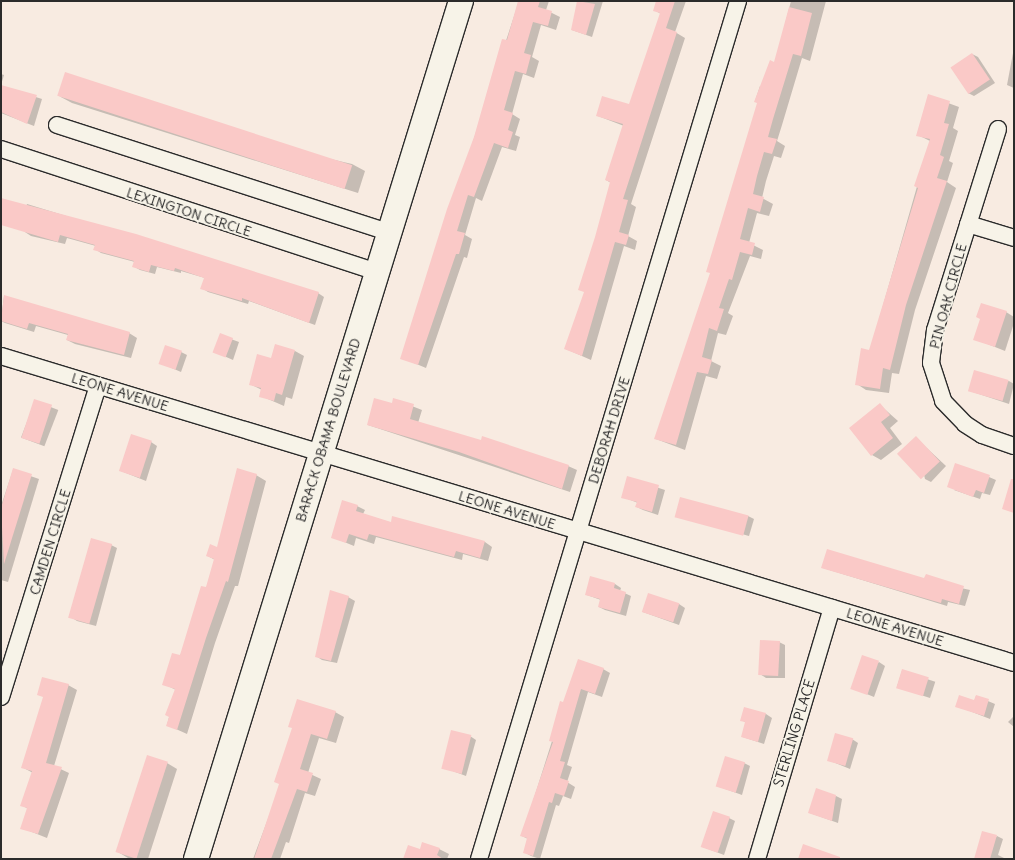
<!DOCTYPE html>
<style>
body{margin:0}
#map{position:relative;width:1015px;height:860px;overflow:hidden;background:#f8ebe1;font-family:Delius,sans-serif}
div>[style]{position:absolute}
.shadow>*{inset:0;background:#0003;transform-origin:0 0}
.building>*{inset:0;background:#fac9c7;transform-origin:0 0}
.roads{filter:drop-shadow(1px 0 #2b2b2b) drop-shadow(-1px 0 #2b2b2b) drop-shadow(0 1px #2b2b2b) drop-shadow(0 -1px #2b2b2b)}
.minor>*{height:16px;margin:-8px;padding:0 8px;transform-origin:8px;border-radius:8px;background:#f7f3e8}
.secondary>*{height:24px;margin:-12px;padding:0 12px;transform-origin:12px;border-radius:12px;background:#f7f3e8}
span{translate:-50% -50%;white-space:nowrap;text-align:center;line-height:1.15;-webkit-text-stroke:4px #f7f3e8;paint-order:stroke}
.street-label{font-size:14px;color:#2b2b2b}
.frame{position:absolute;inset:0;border:2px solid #2b2b2b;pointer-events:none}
</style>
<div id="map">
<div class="shadow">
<i style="clip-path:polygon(519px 1px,549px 1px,546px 10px,560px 17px,556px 30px,541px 25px,532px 57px,539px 61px,534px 78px,523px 74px,512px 114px,520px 119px,515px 135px,520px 137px,516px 151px,502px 147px,482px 201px,476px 198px,465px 235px,472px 239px,467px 258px,464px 257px,426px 368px,402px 358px)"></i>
<i style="clip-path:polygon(578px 1px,603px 1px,592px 37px,572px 30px)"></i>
<i style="clip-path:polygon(657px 1px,686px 1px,675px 32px,685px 38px,631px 204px,636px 207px,628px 236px,637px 241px,635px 250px,624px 246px,591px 360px,566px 349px,585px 293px,611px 183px,606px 180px,624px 126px,598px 116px,630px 106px,661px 14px,654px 10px)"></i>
<i style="clip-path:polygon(791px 1px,826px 1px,810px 61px,802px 58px,782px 125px,777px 141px,785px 146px,781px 158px,774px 156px,766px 181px,762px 198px,773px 204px,769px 216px,757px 213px,749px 243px,763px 250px,761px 259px,750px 256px,728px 313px,733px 316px,726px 335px,718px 333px,711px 361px,721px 366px,717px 379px,706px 376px,685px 450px,656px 439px,711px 273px,758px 103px,755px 101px,760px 86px,763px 87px,775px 63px)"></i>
<i style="clip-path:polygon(1013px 53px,1014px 54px,1014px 88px,1007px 85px)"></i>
<i style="clip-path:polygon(972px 54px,978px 57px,995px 83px,974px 96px,968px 93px)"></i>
<i style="clip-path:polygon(1px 74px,4px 75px,1px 85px)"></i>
<i style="clip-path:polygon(1px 86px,42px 99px,34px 126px,1px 113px)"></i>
<i style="clip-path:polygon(59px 96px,352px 164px,365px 171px,358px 193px,72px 103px)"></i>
<i style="clip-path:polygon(929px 96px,959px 107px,953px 128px,958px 131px,949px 161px,953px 163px,947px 182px,956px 188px,915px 310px,899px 374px,892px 373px,889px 393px,866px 390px,857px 384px,870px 351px,930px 141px,918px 135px)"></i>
<i style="clip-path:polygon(27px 204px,318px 293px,324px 297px,315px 325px,249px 301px,248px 304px,208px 292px,202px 288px,205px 278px,181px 271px,181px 273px,157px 267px,155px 274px,140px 270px,133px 266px,135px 262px,101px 253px,95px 249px,96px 246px,67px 238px,65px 244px,31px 236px,25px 232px,30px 216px,24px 213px)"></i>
<i style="clip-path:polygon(4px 296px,129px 333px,137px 338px,131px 358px,75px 344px,67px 340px,68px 335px,36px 326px,34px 332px,5px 323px,1px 321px)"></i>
<i style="clip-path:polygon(1006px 312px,1014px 317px,1014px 323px,1005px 351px,975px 339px)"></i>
<i style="clip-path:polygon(220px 335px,239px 342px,233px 360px,215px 352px)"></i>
<i style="clip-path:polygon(295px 351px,304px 356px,292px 399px,286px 397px,284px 406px,261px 396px,262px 390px,250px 384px,272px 360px)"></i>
<i style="clip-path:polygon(181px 352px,187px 355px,181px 372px,160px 363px)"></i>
<i style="clip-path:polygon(1009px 381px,1014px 384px,1009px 404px,970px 391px)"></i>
<i style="clip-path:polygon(394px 399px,422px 410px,418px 423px,568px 466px,577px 470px,570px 492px,368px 425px,393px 404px)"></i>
<i style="left:35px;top:401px;width:25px;height:39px;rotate:21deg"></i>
<i style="clip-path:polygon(880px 405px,898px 421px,890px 428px,902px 444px,881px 460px,872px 455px)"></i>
<i style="clip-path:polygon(916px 438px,946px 466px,931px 482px,925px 479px)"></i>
<i style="clip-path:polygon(151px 442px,157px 446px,146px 481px,121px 471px)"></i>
<i style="clip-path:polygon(13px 470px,39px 479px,8px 582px,1px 580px,1px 506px)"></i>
<i style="clip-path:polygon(256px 475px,266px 481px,238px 586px,235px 586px,215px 643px,187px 734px,167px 725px,176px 690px,164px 684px,180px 656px,206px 589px,215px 560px,208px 556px,218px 548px)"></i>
<i style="clip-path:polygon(989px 477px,996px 480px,990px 495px,982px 493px,980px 499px,954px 490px)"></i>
<i style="clip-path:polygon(628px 478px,665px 490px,658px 515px,643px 510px,637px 507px,638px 503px,623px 497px)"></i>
<i style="clip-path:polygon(357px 506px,365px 510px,363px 514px,392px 523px,393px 517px,485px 542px,492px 547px,488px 561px,463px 554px,462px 560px,376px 537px,374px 544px,356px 538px,354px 546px,332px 537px)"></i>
<i style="clip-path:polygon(676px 516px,748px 516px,754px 519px,749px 536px)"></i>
<i style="clip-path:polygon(111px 545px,117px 548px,96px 626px,77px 621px,71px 617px)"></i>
<i style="clip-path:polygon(823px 568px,925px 580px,970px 590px,965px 606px,948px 602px,947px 606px)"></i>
<i style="clip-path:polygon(615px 584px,621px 588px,620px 591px,631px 596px,626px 616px,605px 610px,599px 607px,601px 600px,587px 595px)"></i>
<i style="clip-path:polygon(348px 597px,355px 601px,337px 663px,322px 660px,316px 656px)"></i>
<i style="clip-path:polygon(679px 604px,685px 608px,679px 625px,643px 612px)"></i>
<i style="clip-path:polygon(779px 642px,785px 645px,785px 678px,766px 678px,760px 674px)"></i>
<i style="clip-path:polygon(879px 662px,885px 666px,874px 697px,852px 688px)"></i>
<i style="clip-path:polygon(603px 669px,610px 673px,602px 697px,588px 692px,567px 765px,572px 767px,567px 782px,575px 787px,571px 799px,563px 796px,559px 806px,556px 805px,540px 859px,531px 856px,524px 852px,528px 839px,522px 836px,564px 703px)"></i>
<i style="left:902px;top:671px;width:35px;height:17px;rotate:18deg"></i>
<i style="clip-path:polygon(68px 685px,77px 690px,54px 766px,69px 773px,47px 838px,22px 828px,28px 809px,22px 805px,33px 773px,22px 767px)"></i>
<i style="clip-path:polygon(976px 696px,995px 704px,990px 719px,957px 706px,974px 702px)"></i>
<i style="clip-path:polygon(335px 712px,344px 717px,336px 743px,319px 738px,308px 773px,321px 779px,315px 796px,305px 793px,289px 843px,286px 842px,280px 859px,253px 859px,281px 784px,293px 728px)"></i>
<i style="clip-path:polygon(766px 714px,772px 718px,764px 744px,743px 737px,746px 723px,742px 720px)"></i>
<i style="clip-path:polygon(1014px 716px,1014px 727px,1008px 722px)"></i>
<i style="clip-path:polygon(470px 736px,476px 740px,466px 776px,442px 767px)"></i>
<i style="clip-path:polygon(852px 739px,858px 743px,850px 769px,828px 760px)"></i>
<i style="clip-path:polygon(167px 763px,177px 769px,148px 859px,128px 858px,118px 852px)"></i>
<i style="clip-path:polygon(744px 763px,750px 766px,742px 795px,717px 786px)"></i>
<i style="clip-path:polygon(836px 796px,842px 799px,838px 823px,810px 813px)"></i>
<i style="clip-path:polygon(729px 818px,735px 821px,724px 855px,703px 847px)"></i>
<i style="clip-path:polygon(997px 836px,1003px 839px,998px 855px,1006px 859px,975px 859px)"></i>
<i style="clip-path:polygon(439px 849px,449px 854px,447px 859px,405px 859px,421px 851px)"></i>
</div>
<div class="building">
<i style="clip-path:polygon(518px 1px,540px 1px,538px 7px,552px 11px,548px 26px,533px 22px,524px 53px,531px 55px,526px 74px,515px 71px,504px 110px,513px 113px,508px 130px,513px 132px,508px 148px,494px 143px,474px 197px,468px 195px,457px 231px,465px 233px,459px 254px,456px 254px,418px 365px,400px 359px,447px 209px,474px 137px,502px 39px,507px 40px)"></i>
<i style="clip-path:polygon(577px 1px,595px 4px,586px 35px,571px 30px)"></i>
<i style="clip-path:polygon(656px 1px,675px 1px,666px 28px,677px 32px,623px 199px,628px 200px,619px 232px,629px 235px,626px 245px,615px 242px,582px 356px,564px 349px,584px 292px,578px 290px,595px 237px,610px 182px,605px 180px,623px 124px,596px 116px,602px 96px,629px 104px,660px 13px,653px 11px)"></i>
<i style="clip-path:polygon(789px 7px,812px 13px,801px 56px,793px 54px,773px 119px,768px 137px,777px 139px,772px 154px,764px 152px,757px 176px,753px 194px,764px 197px,760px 212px,748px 208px,740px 239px,755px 243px,752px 255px,740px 252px,732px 280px,729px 279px,719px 308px,724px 309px,717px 331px,709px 328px,702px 357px,712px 360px,708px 374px,697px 372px,676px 445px,654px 439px,710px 273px,706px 272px,757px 103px,754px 102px,770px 60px,774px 62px)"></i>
<i style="left:972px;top:53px;width:32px;height:26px;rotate:56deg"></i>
<i style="left:65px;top:72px;width:302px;height:25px;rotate:18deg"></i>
<i style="clip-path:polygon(1px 85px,37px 95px,27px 124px,1px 112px)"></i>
<i style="clip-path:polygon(928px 94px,950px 101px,944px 123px,949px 124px,940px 155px,944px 157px,937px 178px,947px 181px,906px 305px,890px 370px,883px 368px,880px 389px,855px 385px,861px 348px,869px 350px,918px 188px,914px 186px,930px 139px,916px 136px)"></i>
<i style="clip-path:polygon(1px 198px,136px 234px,319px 292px,309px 323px,242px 298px,242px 301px,200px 289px,204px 278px,175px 268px,174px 271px,151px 265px,149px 272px,132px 267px,134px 261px,93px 250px,95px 245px,60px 235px,58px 242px,1px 225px)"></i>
<i style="clip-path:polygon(4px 295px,130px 332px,124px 355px,66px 340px,68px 334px,29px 323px,27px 329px,1px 321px)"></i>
<i style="clip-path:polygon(981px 303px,1007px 311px,995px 347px,973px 340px,980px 319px,976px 317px)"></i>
<i style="left:220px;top:333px;width:14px;height:21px;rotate:21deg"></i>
<i style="clip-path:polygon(275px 344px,295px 350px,282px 395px,276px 393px,274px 401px,259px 397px,261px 388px,249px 385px,257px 354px,271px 358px)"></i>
<i style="left:165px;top:345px;width:18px;height:20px;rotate:19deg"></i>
<i style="left:974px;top:370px;width:36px;height:22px;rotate:16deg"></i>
<i style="clip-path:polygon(374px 398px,392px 403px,393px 398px,414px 404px,410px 419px,481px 440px,482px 436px,569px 465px,562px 489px,459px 452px,367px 425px)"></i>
<i style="left:34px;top:399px;width:19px;height:41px;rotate:18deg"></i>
<i style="clip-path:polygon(880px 403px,890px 415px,881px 422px,893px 438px,871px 456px,849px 428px)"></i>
<i style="left:131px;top:434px;width:22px;height:39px;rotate:18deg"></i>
<i style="left:916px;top:436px;width:35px;height:26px;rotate:47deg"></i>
<i style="clip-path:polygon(955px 463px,990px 475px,984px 493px,976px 490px,973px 497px,947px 487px)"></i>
<i style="clip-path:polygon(13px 468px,32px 474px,4px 564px,1px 508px)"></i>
<i style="clip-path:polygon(237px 468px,257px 474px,228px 582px,226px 581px,206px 638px,177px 730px,166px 726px,169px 717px,165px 715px,175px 689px,162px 685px,172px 653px,180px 655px,201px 586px,206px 587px,214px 559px,206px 556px,210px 544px,217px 547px)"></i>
<i style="clip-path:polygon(627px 476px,659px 485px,652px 512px,635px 507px,637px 502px,621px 498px)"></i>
<i style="clip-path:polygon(1011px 479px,1014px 479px,1014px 513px,1002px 509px)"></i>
<i style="left:680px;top:497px;width:71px;height:21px;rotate:15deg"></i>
<i style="clip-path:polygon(342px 500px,358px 505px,356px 511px,391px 522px,392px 516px,485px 541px,480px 558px,456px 551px,454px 557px,369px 534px,367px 540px,349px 534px,346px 543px,331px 538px)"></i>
<i style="left:91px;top:538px;width:22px;height:83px;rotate:16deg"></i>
<i style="clip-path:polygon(827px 549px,924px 578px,926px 574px,964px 586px,959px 604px,942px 599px,941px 603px,821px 568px)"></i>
<i style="clip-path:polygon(590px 576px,615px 583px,614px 588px,626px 592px,620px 613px,598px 607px,600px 599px,585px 595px)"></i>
<i style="clip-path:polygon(330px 590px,349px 596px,331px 661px,315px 657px)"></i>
<i style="left:648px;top:593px;width:33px;height:20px;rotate:18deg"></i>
<i style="left:760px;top:640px;width:20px;height:35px;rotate:3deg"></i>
<i style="left:862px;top:655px;width:18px;height:36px;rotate:19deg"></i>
<i style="clip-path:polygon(578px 659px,604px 668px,595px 694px,581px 689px,560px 761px,565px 762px,560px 778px,569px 781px,564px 796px,555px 793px,552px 803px,549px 802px,533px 856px,523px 853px,527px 838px,520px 836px,553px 742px,549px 741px,560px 701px,563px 702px)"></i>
<i style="left:902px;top:669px;width:28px;height:20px;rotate:17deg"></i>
<i style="clip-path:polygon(42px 677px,69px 684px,46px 763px,62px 767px,38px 834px,20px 829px,27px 808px,20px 806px,32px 771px,21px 768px,43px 697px,37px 695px)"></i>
<i style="clip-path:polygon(959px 695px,974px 700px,976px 695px,989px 699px,984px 716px,955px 707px)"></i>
<i style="clip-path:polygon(297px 699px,336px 711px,327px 739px,311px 734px,300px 769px,313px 773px,307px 792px,297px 789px,271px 859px,254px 859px,279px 784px,274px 782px,292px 728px,288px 727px)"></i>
<i style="clip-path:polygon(744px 707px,766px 713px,758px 742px,741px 737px,745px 722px,740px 721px)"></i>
<i style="left:451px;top:730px;width:21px;height:40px;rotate:14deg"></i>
<i style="left:835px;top:733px;width:19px;height:29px;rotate:16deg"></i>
<i style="left:147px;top:755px;width:22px;height:102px;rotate:18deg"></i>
<i style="left:725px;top:756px;width:21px;height:32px;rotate:17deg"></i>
<i style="clip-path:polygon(816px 788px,836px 795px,832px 821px,808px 813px)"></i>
<i style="left:713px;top:811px;width:18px;height:38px;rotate:19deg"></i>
<i style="clip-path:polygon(982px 831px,997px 835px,990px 859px,974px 859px)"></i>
<i style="clip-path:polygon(422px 842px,440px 848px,437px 855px,443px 859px,403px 859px,408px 845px,420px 849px)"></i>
<i style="clip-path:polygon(803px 844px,840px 857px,840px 859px,798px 859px)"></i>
</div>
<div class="roads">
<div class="minor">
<i style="left:57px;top:125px;width:349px;rotate:17.9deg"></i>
<i style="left:998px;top:129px;width:211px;rotate:107.4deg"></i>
<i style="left:935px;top:330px;width:33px;rotate:97deg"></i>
<i style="left:931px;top:363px;width:40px;rotate:72deg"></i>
<i style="left:943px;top:401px;width:32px;rotate:46deg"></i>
<i style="left:965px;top:424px;width:20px;rotate:33deg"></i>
<i style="left:982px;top:435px;width:34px;rotate:19deg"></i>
<i style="left:1px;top:149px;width:396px;rotate:18.1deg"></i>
<i style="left:968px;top:224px;width:48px;rotate:16.9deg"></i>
<i style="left:1px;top:356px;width:1058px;rotate:16.86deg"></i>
<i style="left:1px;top:697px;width:326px;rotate:-72.7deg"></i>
<i style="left:479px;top:859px;width:896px;rotate:-73.2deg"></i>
<i style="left:757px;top:859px;width:262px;rotate:-73.4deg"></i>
</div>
<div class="secondary">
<i style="left:196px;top:859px;width:898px;rotate:-72.84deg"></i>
</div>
</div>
<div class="street-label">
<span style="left:189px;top:212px;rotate:18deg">LEXINGTON CIRCLE</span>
<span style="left:948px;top:296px;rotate:-75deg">PIN OAK CIRCLE</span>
<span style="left:120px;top:392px;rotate:17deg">LEONE AVENUE</span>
<span style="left:328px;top:430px;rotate:-73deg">BARACK OBAMA BOULEVARD</span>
<span style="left:609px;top:430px;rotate:-73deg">DEBORAH DRIVE</span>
<span style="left:507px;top:510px;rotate:17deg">LEONE AVENUE</span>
<span style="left:50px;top:542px;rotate:-73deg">CAMDEN CIRCLE</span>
<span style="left:895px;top:627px;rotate:17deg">LEONE AVENUE</span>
<span style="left:794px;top:733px;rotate:-73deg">STERLING PLACE</span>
</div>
<div class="frame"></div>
</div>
